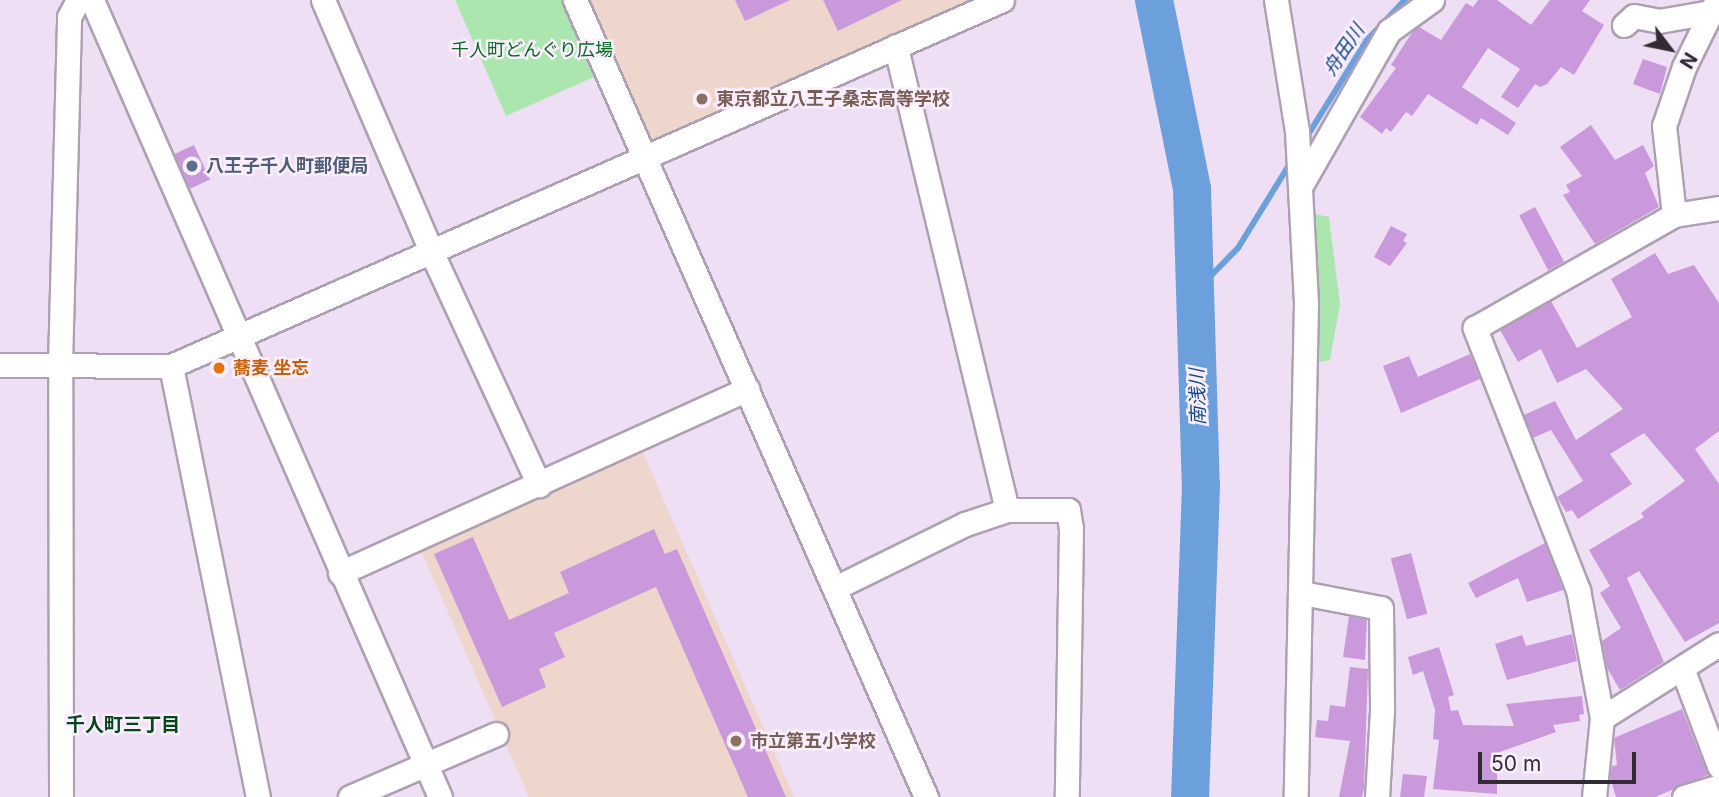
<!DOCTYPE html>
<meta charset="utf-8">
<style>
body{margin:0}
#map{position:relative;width:1719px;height:797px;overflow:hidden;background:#eedff4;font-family:Inter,"Noto Sans JP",sans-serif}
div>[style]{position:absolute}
.education>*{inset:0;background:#eed6cc}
.green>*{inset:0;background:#ace6af}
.stream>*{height:6px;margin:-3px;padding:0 3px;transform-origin:3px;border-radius:3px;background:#6ca0dc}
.river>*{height:38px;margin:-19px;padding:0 19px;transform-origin:19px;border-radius:19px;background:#6ca0dc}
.building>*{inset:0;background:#c999db;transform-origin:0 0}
.roads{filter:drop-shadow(2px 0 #aea0b3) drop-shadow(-2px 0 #aea0b3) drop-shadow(0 2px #aea0b3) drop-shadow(0 -2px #aea0b3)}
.minor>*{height:23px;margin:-11.5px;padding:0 11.5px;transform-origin:11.5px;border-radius:11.5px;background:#fff}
.dots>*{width:19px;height:19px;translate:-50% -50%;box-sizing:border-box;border:4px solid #faeeff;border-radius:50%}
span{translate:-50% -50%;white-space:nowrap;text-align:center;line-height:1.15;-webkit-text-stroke:5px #faeeff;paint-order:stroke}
.park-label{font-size:18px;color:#086a22}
.education-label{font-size:18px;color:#785e54;font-weight:700}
.left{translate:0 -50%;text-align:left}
.service-label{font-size:18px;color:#4e5e75;font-weight:700}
.food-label{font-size:18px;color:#c56008;font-weight:700}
.water-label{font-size:19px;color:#134880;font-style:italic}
.neighbourhood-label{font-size:19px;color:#024617;font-weight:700}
.north{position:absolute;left:1635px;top:14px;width:70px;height:70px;-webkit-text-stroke:5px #faeeff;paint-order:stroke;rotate:122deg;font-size:19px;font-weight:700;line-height:28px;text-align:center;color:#312c33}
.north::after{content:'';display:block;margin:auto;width:24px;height:32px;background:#312c33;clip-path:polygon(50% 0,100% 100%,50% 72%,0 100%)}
.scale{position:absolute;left:1478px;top:752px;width:158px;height:32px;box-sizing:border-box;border:4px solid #312c33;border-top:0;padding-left:9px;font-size:21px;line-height:24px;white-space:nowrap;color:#312c33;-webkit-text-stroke:5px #faeeff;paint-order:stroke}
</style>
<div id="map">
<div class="education">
<i style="clip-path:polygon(587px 0,1002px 0,653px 151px)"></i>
<i style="clip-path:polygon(643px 453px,794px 797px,529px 797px,419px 546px)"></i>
</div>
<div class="green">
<i style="clip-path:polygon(455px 0,568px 0,601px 74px,506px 116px)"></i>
<i style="clip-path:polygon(1315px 214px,1329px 217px,1340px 304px,1330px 360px,1319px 362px)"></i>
</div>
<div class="stream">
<i style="left:1306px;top:138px;width:115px;rotate:-58.1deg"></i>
<i style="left:1367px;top:40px;width:55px;rotate:-46.5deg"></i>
<i style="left:1195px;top:292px;width:62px;rotate:-45.7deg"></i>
<i style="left:1238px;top:248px;width:101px;rotate:-58.4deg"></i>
</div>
<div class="river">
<i style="left:1154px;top:0;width:193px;rotate:78.6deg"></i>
<i style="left:1192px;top:189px;width:296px;rotate:88.3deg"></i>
<i style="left:1201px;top:485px;width:312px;rotate:92deg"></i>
</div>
<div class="building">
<i style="clip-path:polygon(735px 0,790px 0,745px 21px)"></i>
<i style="clip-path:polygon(823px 0,902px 0,838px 31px)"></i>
<i style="clip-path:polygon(1478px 0,1497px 0,1531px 25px,1550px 0,1590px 0,1582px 11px,1604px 25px,1574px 75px,1561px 67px,1547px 84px,1540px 87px,1535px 84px,1518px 108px,1501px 97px,1520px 69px,1488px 48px,1462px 87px,1516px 123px,1508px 135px,1481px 118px,1477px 125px,1428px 94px,1412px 116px,1406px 112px,1391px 132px,1386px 128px,1382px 134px,1360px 117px,1396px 68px,1391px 65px,1413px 31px,1419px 27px,1441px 40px,1466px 3px,1473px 7px)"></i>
<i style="clip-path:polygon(1643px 59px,1667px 67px,1660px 94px,1633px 84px)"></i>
<i style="clip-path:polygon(1591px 125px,1615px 160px,1643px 145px,1654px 166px,1645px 173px,1659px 207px,1595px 244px,1563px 195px,1570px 192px,1566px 185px,1582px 176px,1560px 147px)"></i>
<i style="left:194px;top:145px;width:38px;height:22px;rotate:65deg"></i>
<i style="left:1535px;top:207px;width:62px;height:18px;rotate:62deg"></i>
<i style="clip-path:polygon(1391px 226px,1407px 234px,1403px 241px,1407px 243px,1390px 266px,1374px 257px)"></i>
<i style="clip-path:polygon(1655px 253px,1668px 274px,1694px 265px,1719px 303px,1719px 431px,1695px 449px,1719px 484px,1719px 623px,1685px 642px,1639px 571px,1627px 578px,1664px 662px,1620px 690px,1607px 668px,1602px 641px,1621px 628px,1600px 593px,1610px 586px,1589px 550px,1644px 517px,1641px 513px,1685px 481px,1644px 433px,1610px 454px,1632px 484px,1578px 519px,1572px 510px,1566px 512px,1557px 497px,1583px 481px,1551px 430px,1533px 438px,1524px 415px,1555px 401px,1576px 440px,1623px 409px,1586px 369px,1557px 383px,1541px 349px,1518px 362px,1500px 330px,1551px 301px,1577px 348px,1632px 317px,1611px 279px)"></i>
<i style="clip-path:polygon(1470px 354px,1480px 379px,1401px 413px,1383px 366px,1409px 356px,1418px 377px)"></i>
<i style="clip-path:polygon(654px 529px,665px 554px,677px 549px,786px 797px,748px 797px,656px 587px,554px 633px,565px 657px,539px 669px,546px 687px,502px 707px,434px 554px,473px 537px,509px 620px,569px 593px,560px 572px)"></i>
<i style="clip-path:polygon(1545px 543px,1563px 590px,1527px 602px,1518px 578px,1476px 598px,1468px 583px)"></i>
<i style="left:1411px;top:553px;width:63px;height:21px;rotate:75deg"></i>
<i style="clip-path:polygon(1349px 616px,1367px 620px,1365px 660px,1343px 657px)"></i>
<i style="clip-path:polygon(1572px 634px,1577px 661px,1507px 680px,1495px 644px,1522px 635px,1526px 646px)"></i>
<i style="clip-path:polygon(1439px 647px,1454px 695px,1448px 697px,1451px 711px,1458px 710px,1463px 725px,1514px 726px,1506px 704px,1582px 696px,1584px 714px,1579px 715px,1580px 721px,1553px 725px,1556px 732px,1497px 753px,1497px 794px,1433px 789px,1439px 740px,1433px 739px,1435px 710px,1423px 671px,1413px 675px,1408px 657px)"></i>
<i style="clip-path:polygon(1350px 667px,1368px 669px,1364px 788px,1362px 797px,1339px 797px,1350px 741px,1315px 737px,1317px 720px,1328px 721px,1330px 705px,1345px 707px)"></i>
<i style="clip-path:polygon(1682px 709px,1708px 775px,1655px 797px,1616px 797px,1610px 777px,1612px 766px,1617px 765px,1614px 738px)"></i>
<i style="clip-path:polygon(1403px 774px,1427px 776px,1424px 797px,1400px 797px)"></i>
</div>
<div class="roads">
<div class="minor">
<i style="left:92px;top:0;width:870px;rotate:66.41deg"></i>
<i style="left:323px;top:0;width:273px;rotate:66.7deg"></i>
<i style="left:431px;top:251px;width:258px;rotate:65.2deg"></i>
<i style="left:575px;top:0;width:871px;rotate:66.23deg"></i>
<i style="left:1276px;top:0;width:133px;rotate:80.9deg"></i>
<i style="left:1297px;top:131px;width:172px;rotate:87deg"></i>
<i style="left:1306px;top:303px;width:494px;rotate:91.2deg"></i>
<i style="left:1624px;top:25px;width:13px;rotate:-42deg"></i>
<i style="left:1634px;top:16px;width:25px;rotate:11deg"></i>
<i style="left:1659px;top:21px;width:52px;rotate:-10deg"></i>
<i style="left:1300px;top:187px;width:180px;rotate:-60.3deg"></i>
<i style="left:1389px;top:31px;width:53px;rotate:-35.8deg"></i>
<i style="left:1674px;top:215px;width:90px;rotate:-96.4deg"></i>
<i style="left:1664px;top:126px;width:62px;rotate:-71.3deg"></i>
<i style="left:1684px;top:67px;width:75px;rotate:-63.8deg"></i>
<i style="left:0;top:365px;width:171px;rotate:0.3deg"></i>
<i style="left:171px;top:366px;width:908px;rotate:-23.77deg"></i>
<i style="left:171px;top:366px;width:440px;rotate:78.6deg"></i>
<i style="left:1007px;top:510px;width:61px"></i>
<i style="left:1068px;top:510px;width:18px;rotate:81deg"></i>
<i style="left:1071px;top:528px;width:269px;rotate:90.9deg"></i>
<i style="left:340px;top:573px;width:447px;rotate:-24.3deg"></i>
<i style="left:837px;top:587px;width:143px;rotate:-26.2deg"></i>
<i style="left:965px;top:524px;width:44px;rotate:-18.4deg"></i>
<i style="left:1007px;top:510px;width:477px;rotate:-103.5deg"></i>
<i style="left:1302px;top:593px;width:80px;rotate:10.8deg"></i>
<i style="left:1381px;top:608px;width:103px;rotate:89.4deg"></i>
<i style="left:1382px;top:711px;width:86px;rotate:93.3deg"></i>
<i style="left:1682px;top:668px;width:105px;rotate:69.3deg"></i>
<i style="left:1602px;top:718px;width:138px;rotate:-32.3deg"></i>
<i style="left:61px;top:797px;width:432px;rotate:-90.1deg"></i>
<i style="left:60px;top:365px;width:348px;rotate:-88.5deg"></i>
<i style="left:69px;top:17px;width:19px;rotate:-62deg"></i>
<i style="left:350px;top:797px;width:159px;rotate:-23.3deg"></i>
<i style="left:1594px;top:797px;width:79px;rotate:-84.2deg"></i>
<i style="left:1602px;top:718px;width:130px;rotate:-100.6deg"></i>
<i style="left:1578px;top:590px;width:282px;rotate:-111.5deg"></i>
<i style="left:1475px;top:328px;width:229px;rotate:-29.6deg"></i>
<i style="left:1674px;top:215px;width:46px;rotate:-8.8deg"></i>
<i style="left:1684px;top:797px;width:37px;rotate:-17deg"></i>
</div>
</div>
<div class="dots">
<i style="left:702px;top:99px;background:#8d6e63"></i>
<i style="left:192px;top:166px;background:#5c6f8a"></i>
<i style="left:219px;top:368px;background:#e8710a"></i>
<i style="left:736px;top:741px;background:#8d6e63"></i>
</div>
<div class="park-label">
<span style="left:532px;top:50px">千人町どんぐり広場</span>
</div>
<div class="education-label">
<span class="left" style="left:716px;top:99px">東京都立八王子桑志高等学校</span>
<span class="left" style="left:750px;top:741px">市立第五小学校</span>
</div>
<div class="service-label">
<span class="left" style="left:206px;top:166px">八王子千人町郵便局</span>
</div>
<div class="food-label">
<span class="left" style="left:233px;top:368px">蕎麦 坐忘</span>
</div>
<div class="water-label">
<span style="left:1344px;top:50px;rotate:-56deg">舟田川</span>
<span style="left:1198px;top:397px;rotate:-92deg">南浅川</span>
</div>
<div class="neighbourhood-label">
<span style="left:123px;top:725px">千人町三丁目</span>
</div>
<div class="north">N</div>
<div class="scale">50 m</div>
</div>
